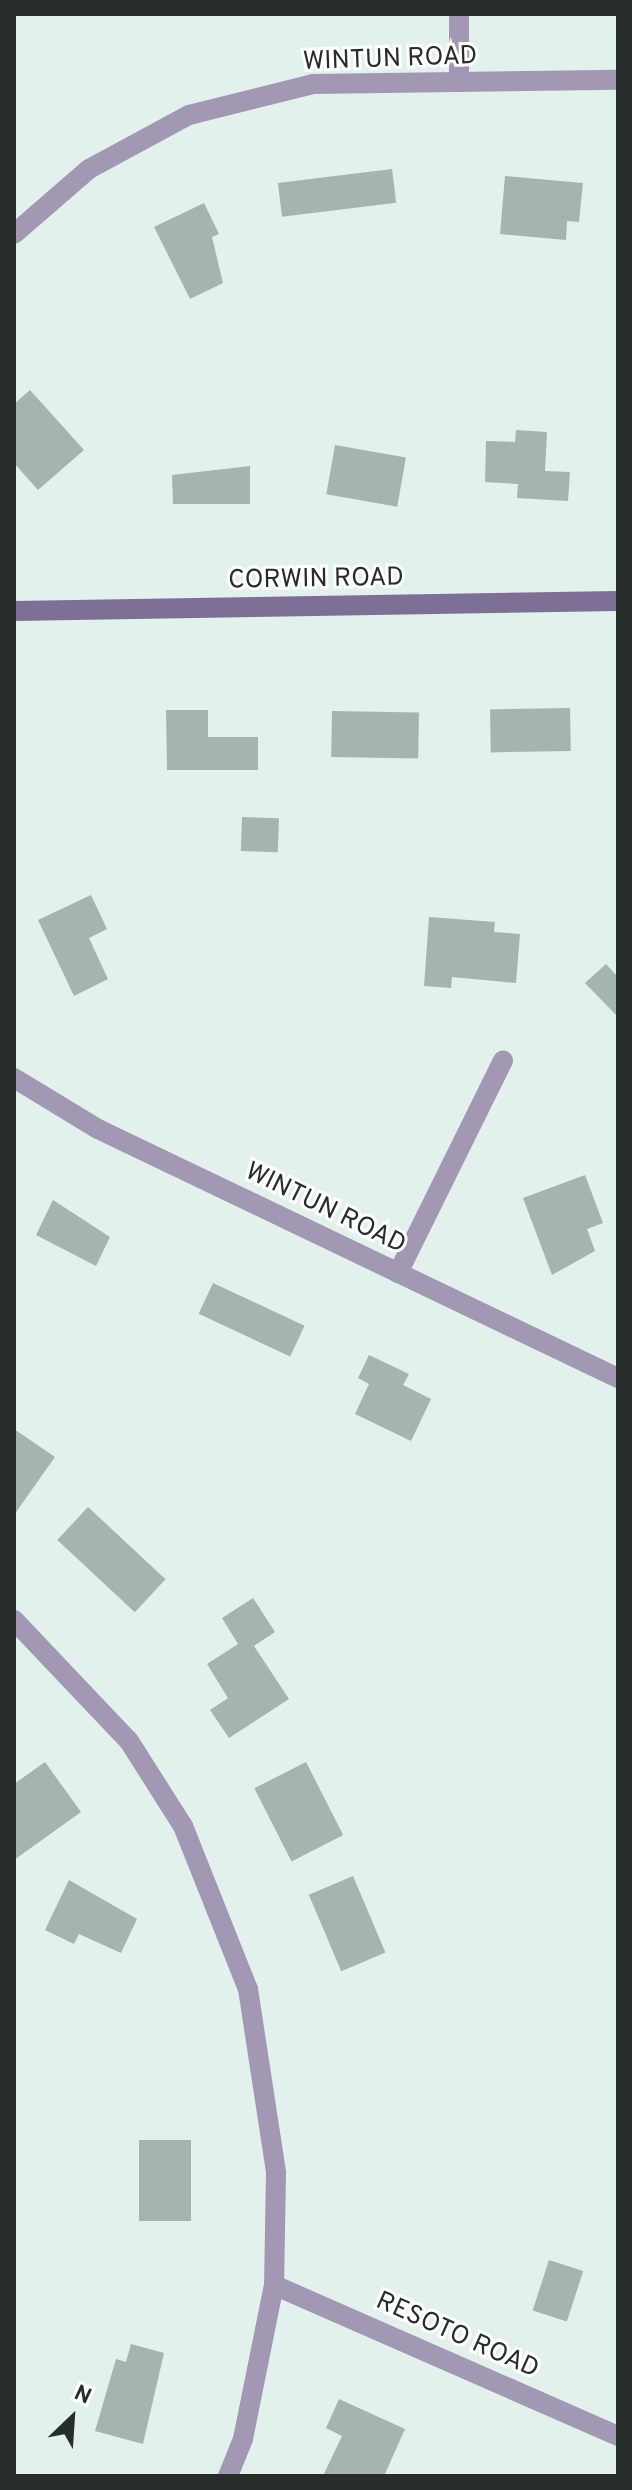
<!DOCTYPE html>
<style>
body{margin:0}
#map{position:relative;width:632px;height:2490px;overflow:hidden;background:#e2f1ec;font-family:Overpass,sans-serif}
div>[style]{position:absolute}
.building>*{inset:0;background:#a6b4b0;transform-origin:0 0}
.minor>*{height:20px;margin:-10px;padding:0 10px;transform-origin:10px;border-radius:10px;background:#a298b3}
.secondary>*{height:20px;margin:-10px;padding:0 10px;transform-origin:10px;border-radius:10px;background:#7e6f96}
span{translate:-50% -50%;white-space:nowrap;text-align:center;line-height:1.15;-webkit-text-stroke:6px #fff;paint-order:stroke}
.street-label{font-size:26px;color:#272d2b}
.frame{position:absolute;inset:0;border:16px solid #272d2b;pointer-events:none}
.north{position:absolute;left:32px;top:2378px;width:80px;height:80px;-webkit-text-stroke:6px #fff;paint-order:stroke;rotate:25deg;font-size:22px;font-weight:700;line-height:32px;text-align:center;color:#272d2b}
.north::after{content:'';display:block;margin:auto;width:28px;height:36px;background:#272d2b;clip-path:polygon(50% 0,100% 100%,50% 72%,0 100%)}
</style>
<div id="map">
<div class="building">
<i style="left:392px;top:169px;width:34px;height:115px;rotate:83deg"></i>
<i style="clip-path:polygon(505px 176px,583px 183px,579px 222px,567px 221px,566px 240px,500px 234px)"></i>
<i style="clip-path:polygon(204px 203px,219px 234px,212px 237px,223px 283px,190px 299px,154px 227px)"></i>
<i style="clip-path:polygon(30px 390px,84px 450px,38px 490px,14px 463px,14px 404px)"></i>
<i style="clip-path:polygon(516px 430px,547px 432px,545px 471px,570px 472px,568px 501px,517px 498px,518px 484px,485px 482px,486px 441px,515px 442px)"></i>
<i style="left:335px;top:445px;width:72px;height:50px;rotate:10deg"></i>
<i style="clip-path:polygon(250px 466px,250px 504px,173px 504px,172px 475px)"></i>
<i style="left:570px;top:708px;width:43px;height:80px;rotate:89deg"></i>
<i style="clip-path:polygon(166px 710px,208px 710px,208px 737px,258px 737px,258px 770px,167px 770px)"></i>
<i style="left:332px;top:711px;width:87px;height:46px;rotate:1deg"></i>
<i style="left:242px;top:817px;width:37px;height:34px;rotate:2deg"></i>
<i style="clip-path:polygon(91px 895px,107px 929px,89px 938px,108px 979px,74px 996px,38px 920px)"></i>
<i style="clip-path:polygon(429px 917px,495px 922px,494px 932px,520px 934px,516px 983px,452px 977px,451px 988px,424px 986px)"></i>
<i style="clip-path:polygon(606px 964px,618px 977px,618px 1017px,585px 983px)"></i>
<i style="clip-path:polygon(585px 1175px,603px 1223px,587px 1229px,595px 1251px,552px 1275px,523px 1198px)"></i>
<i style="clip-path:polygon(53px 1200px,110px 1237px,96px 1266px,36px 1235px)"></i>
<i style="left:213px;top:1283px;width:101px;height:34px;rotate:25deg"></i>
<i style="clip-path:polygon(369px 1355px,409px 1374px,403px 1385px,431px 1399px,411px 1441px,355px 1414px,369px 1384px,358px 1378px)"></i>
<i style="clip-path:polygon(14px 1429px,55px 1457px,14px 1515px)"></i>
<i style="left:88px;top:1507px;width:106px;height:45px;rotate:43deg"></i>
<i style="clip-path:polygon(253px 1598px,275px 1632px,254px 1646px,289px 1699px,229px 1738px,210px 1710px,228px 1698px,207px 1664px,238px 1644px,222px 1618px)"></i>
<i style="clip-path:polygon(45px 1762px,81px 1812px,14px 1860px,14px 1784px)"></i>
<i style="left:306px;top:1762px;width:82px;height:58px;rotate:63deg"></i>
<i style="left:353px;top:1876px;width:83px;height:48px;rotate:67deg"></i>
<i style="clip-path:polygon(69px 1880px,137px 1919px,121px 1953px,79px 1934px,74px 1944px,45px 1930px)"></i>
<i style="left:139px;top:2140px;width:52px;height:81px"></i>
<i style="left:549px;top:2260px;width:36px;height:53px;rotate:18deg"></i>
<i style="clip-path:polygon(131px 2344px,164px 2353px,143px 2444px,95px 2431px,116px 2359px,126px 2362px)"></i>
<i style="clip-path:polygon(339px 2399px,405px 2429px,384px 2476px,323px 2476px,342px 2436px,326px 2428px)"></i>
</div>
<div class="minor">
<i style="left:459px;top:14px;width:68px;rotate:90deg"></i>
<i style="left:14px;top:234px;width:99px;rotate:-40.9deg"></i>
<i style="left:89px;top:169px;width:114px;rotate:-28.4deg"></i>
<i style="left:189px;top:115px;width:128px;rotate:-14deg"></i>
<i style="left:313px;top:84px;width:305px;rotate:-0.8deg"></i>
<i style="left:14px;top:1078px;width:98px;rotate:31.3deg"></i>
<i style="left:98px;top:1129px;width:577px;rotate:25.59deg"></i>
<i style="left:398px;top:1273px;width:237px;rotate:-63.7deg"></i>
<i style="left:14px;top:1620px;width:167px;rotate:46.5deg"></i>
<i style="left:129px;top:1741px;width:101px;rotate:57.6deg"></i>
<i style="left:183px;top:1826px;width:175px;rotate:68.3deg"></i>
<i style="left:248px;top:1989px;width:186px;rotate:81.3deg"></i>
<i style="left:276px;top:2173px;width:112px;rotate:91deg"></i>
<i style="left:274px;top:2285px;width:157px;rotate:101.4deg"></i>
<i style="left:243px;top:2439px;width:40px;rotate:112deg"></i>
<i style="left:274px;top:2285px;width:376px;rotate:23.7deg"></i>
</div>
<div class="secondary">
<i style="left:14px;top:611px;width:604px;rotate:-0.95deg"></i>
</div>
<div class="street-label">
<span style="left:390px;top:60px;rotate:-2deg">WINTUN ROAD</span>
<span style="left:316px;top:580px;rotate:-1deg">CORWIN ROAD</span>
<span style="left:325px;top:1209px;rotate:26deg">WINTUN ROAD</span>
<span style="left:457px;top:2336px;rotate:24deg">RESOTO ROAD</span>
</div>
<div class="frame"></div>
<div class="north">N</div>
</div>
